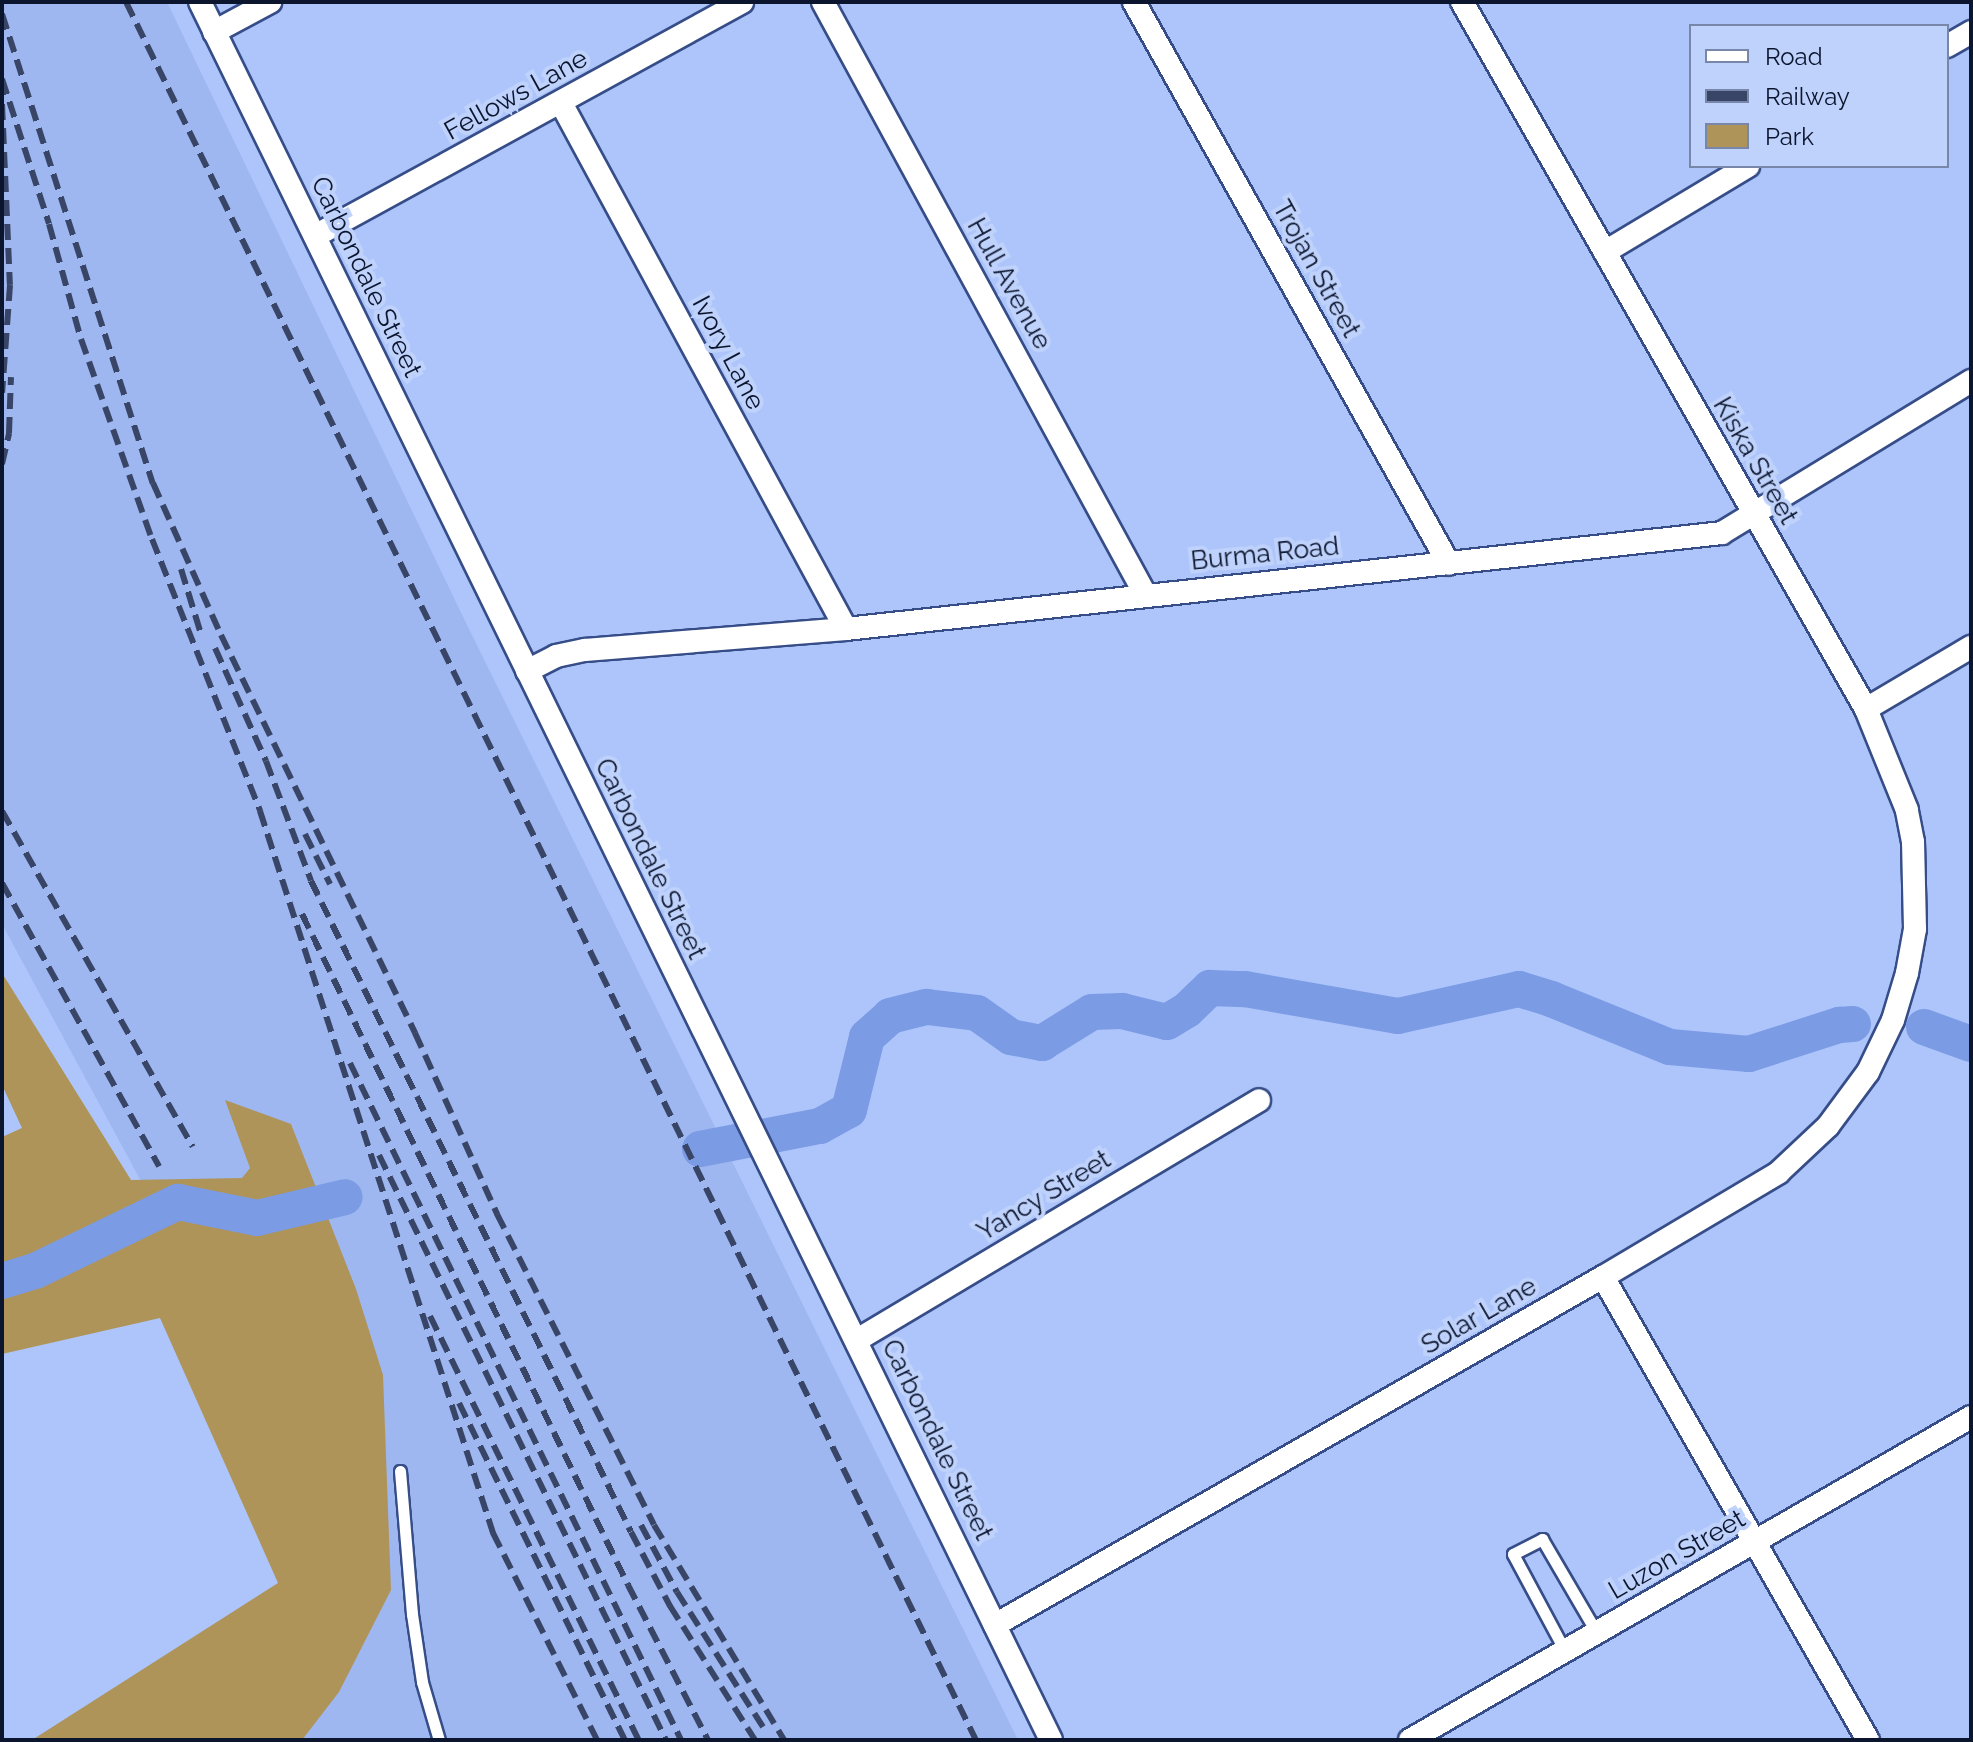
<!DOCTYPE html>
<style>
body{margin:0}
#map{position:relative;width:1973px;height:1742px;overflow:hidden;background:#adc5fb;font-family:Raleway,sans-serif}
div>[style]{position:absolute}
.built>*{inset:0;background:#9eb7f1}
.green>*{inset:0;background:#ae9459}
.river>*{height:36px;margin:-18px;padding:0 18px;transform-origin:18px;border-radius:18px;background:#7b9be4}
.roads{filter:drop-shadow(2px 0 #364d88) drop-shadow(-2px 0 #364d88) drop-shadow(0 2px #364d88) drop-shadow(0 -2px #364d88)}
.lane>*{height:11px;margin:-5.5px;padding:0 5.5px;transform-origin:5.5px;border-radius:5.5px;background:#fff}
.street>*{height:22px;margin:-11px;padding:0 11px;transform-origin:11px;border-radius:11px;background:#fff}
.rail>*{height:6px;margin-top:-3px;transform-origin:0;background:repeating-linear-gradient(90deg,#384566 0 16px,transparent 0 24px)}
span{translate:-50% -50%;white-space:nowrap;text-align:center;line-height:1.15;-webkit-text-stroke:8px #bfd2fb;paint-order:stroke}
.street-label{font-size:26px;color:#0c152e}
.frame{position:absolute;inset:0;border:4px solid #0c152e;pointer-events:none}
.legend{position:absolute;left:1689px;top:24px;width:260px;height:144px;box-sizing:border-box;background:#bfd2fb;border:2px solid #7786a9;margin:0;padding:10px 14px;list-style:none;font-size:24px;color:#0c152e}
.legend li{display:flex;align-items:center;gap:16px;height:40px}
.legend b{width:40px;border:2px solid #7786a9}
</style>
<div id="map">
<div class="built">
<i style="clip-path:polygon(2px 2px,167px 2px,467px 625px,1018px 1740px,86px 1740px,361px 1588px,2px 924px)"></i>
</div>
<div class="green">
<i style="clip-path:polygon(2px 973px,131px 1180px,242px 1178px,250px 1168px,225px 1100px,291px 1124px,356px 1289px,383px 1375px,391px 1590px,339px 1692px,302px 1740px,32px 1740px,278px 1583px,160px 1318px,2px 1354px,2px 1137px,22px 1128px,2px 1085px)"></i>
</div>
<div class="river">
<i style="left:1924px;top:1027px;width:50px;rotate:19.9deg"></i>
<i style="left:700px;top:1149px;width:122px;rotate:-10.9deg"></i>
<i style="left:820px;top:1126px;width:33px;rotate:-29deg"></i>
<i style="left:849px;top:1110px;width:75px;rotate:-76.1deg"></i>
<i style="left:867px;top:1037px;width:31px;rotate:-42deg"></i>
<i style="left:890px;top:1016px;width:38px;rotate:-14deg"></i>
<i style="left:927px;top:1007px;width:50px;rotate:6.8deg"></i>
<i style="left:977px;top:1013px;width:42px;rotate:35.2deg"></i>
<i style="left:1011px;top:1037px;width:32px;rotate:11deg"></i>
<i style="left:1042px;top:1043px;width:59px;rotate:-31.8deg"></i>
<i style="left:1092px;top:1012px;width:30px;rotate:-2deg"></i>
<i style="left:1122px;top:1011px;width:46px;rotate:13.7deg"></i>
<i style="left:1167px;top:1022px;width:23px;rotate:-31deg"></i>
<i style="left:1187px;top:1010px;width:32px;rotate:-44deg"></i>
<i style="left:1210px;top:988px;width:35px;rotate:2deg"></i>
<i style="left:1245px;top:989px;width:155px;rotate:10deg"></i>
<i style="left:1398px;top:1016px;width:124px;rotate:-12.6deg"></i>
<i style="left:1519px;top:989px;width:34px;rotate:17deg"></i>
<i style="left:1551px;top:999px;width:128px;rotate:22deg"></i>
<i style="left:1670px;top:1047px;width:79px;rotate:5.1deg"></i>
<i style="left:1749px;top:1054px;width:95px;rotate:-17.9deg"></i>
<i style="left:1839px;top:1025px;width:14px;rotate:-4deg"></i>
<i style="left:2px;top:1281px;width:34px;rotate:-17deg"></i>
<i style="left:35px;top:1271px;width:159px;rotate:-25.8deg"></i>
<i style="left:178px;top:1202px;width:81px;rotate:11.4deg"></i>
<i style="left:257px;top:1218px;width:90px;rotate:-13.4deg"></i>
</div>
<div class="roads">
<div class="lane">
<i style="left:400px;top:1471px;width:144px;rotate:85.2deg"></i>
<i style="left:412px;top:1614px;width:69px;rotate:81.6deg"></i>
<i style="left:422px;top:1682px;width:60px;rotate:73.7deg"></i>
<i style="left:1565px;top:1651px;width:110px;rotate:-118.2deg"></i>
<i style="left:1513px;top:1554px;width:33px;rotate:-27deg"></i>
<i style="left:1542px;top:1539px;width:109px;rotate:59.7deg"></i>
</div>
<div class="street">
<i style="left:200px;top:2px;width:1935px;rotate:63.91deg"></i>
<i style="left:823px;top:2px;width:674px;rotate:61.46deg"></i>
<i style="left:1134px;top:2px;width:644px;rotate:60.73deg"></i>
<i style="left:214px;top:32px;width:64px;rotate:-28.2deg"></i>
<i style="left:1947px;top:46px;width:28px;rotate:-30deg"></i>
<i style="left:561px;top:103px;width:598px;rotate:61.55deg"></i>
<i style="left:315px;top:236px;width:487px;rotate:-28.7deg"></i>
<i style="left:1605px;top:252px;width:167px;rotate:-31deg"></i>
<i style="left:527px;top:671px;width:33px;rotate:-27deg"></i>
<i style="left:556px;top:656px;width:30px;rotate:-12deg"></i>
<i style="left:585px;top:650px;width:262px;rotate:-4.6deg"></i>
<i style="left:846px;top:629px;width:881px;rotate:-6.25deg"></i>
<i style="left:1722px;top:533px;width:292px;rotate:-31.4deg"></i>
<i style="left:1866px;top:709px;width:122px;rotate:-30.6deg"></i>
<i style="left:1603px;top:1277px;width:533px;rotate:60.22deg"></i>
<i style="left:857px;top:1340px;width:468px;rotate:-30.8deg"></i>
<i style="left:995px;top:1625px;width:701px;rotate:-29.79deg"></i>
<i style="left:1603px;top:1277px;width:204px;rotate:-30.7deg"></i>
<i style="left:1778px;top:1173px;width:69px;rotate:-43.2deg"></i>
<i style="left:1828px;top:1126px;width:67px;rotate:-53.5deg"></i>
<i style="left:1868px;top:1072px;width:58px;rotate:-64.3deg"></i>
<i style="left:1893px;top:1020px;width:49px;rotate:-73.4deg"></i>
<i style="left:1907px;top:973px;width:45px;rotate:-79.7deg"></i>
<i style="left:1915px;top:929px;width:87px;rotate:-91.3deg"></i>
<i style="left:1913px;top:842px;width:33px;rotate:-101deg"></i>
<i style="left:1907px;top:810px;width:109px;rotate:-112.1deg"></i>
<i style="left:1866px;top:709px;width:814px;rotate:-119.74deg"></i>
<i style="left:1410px;top:1740px;width:647px;rotate:-29.93deg"></i>
</div>
</div>
<div class="rail">
<i style="left:126px;top:2px;width:1935px;rotate:63.94deg"></i>
<i style="left:2px;top:14px;width:493px;rotate:72.2deg"></i>
<i style="left:153px;top:483px;width:167px;rotate:65.9deg"></i>
<i style="left:221px;top:635px;width:443px;rotate:64deg"></i>
<i style="left:415px;top:1033px;width:199px;rotate:65.6deg"></i>
<i style="left:497px;top:1214px;width:348px;rotate:63.2deg"></i>
<i style="left:654px;top:1525px;width:251px;rotate:58.8deg"></i>
<i style="left:2px;top:79px;width:152px;rotate:72deg"></i>
<i style="left:49px;top:224px;width:119px;rotate:74.5deg"></i>
<i style="left:81px;top:339px;width:212px;rotate:70.5deg"></i>
<i style="left:152px;top:539px;width:293px;rotate:68.3deg"></i>
<i style="left:260px;top:811px;width:759px;rotate:72.11deg"></i>
<i style="left:493px;top:1533px;width:232px;rotate:63.3deg"></i>
<i style="left:2px;top:104px;width:181px;rotate:87.5deg"></i>
<i style="left:10px;top:285px;width:108px;rotate:94.2deg"></i>
<i style="left:2px;top:464px;width:32px;rotate:-77deg"></i>
<i style="left:9px;top:433px;width:56px;rotate:-88deg"></i>
<i style="left:181px;top:569px;width:68px;rotate:72.9deg"></i>
<i style="left:215px;top:648px;width:124px;rotate:65.7deg"></i>
<i style="left:266px;top:761px;width:128px;rotate:69.4deg"></i>
<i style="left:311px;top:881px;width:725px;rotate:63.82deg"></i>
<i style="left:631px;top:1532px;width:84px;rotate:62.2deg"></i>
<i style="left:670px;top:1606px;width:159px;rotate:57.6deg"></i>
<i style="left:2px;top:811px;width:386px;rotate:60.4deg"></i>
<i style="left:305px;top:834px;width:56px;rotate:63.4deg"></i>
<i style="left:2px;top:883px;width:324px;rotate:61deg"></i>
<i style="left:302px;top:914px;width:746px;rotate:64.09deg"></i>
<i style="left:628px;top:1585px;width:174px;rotate:62.7deg"></i>
<i style="left:350px;top:1063px;width:754px;rotate:63.94deg"></i>
<i style="left:379px;top:1155px;width:652px;rotate:63.87deg"></i>
<i style="left:430px;top:1316px;width:473px;rotate:63.8deg"></i>
<i style="left:459px;top:1403px;width:376px;rotate:63.8deg"></i>
<i style="left:641px;top:1525px;width:76px;rotate:61.8deg"></i>
<i style="left:677px;top:1592px;width:160px;rotate:57.5deg"></i>
</div>
<div class="street-label">
<span style="left:516px;top:95px;rotate:-29deg">Fellows Lane</span>
<span style="left:1316px;top:269px;rotate:61deg">Trojan Street</span>
<span style="left:366px;top:277px;rotate:64deg">Carbondale Street</span>
<span style="left:1009px;top:284px;rotate:61deg">Hull Avenue</span>
<span style="left:728px;top:353px;rotate:62deg">Ivory Lane</span>
<span style="left:1755px;top:461px;rotate:60deg">Kiska Street</span>
<span style="left:1265px;top:554px;rotate:-6deg">Burma Road</span>
<span style="left:650px;top:859px;rotate:64deg">Carbondale Street</span>
<span style="left:1044px;top:1196px;rotate:-31deg">Yancy Street</span>
<span style="left:1479px;top:1316px;rotate:-30deg">Solar Lane</span>
<span style="left:937px;top:1440px;rotate:64deg">Carbondale Street</span>
<span style="left:1677px;top:1555px;rotate:-30deg">Luzon Street</span>
</div>
<div class="frame"></div>
<ul class="legend">
<li><b style="height:10px;background:#fff"></b>Road</li>
<li><b style="height:10px;background:#384566"></b>Railway</li>
<li><b style="height:22px;background:#ae9459"></b>Park</li>
</ul>
</div>
